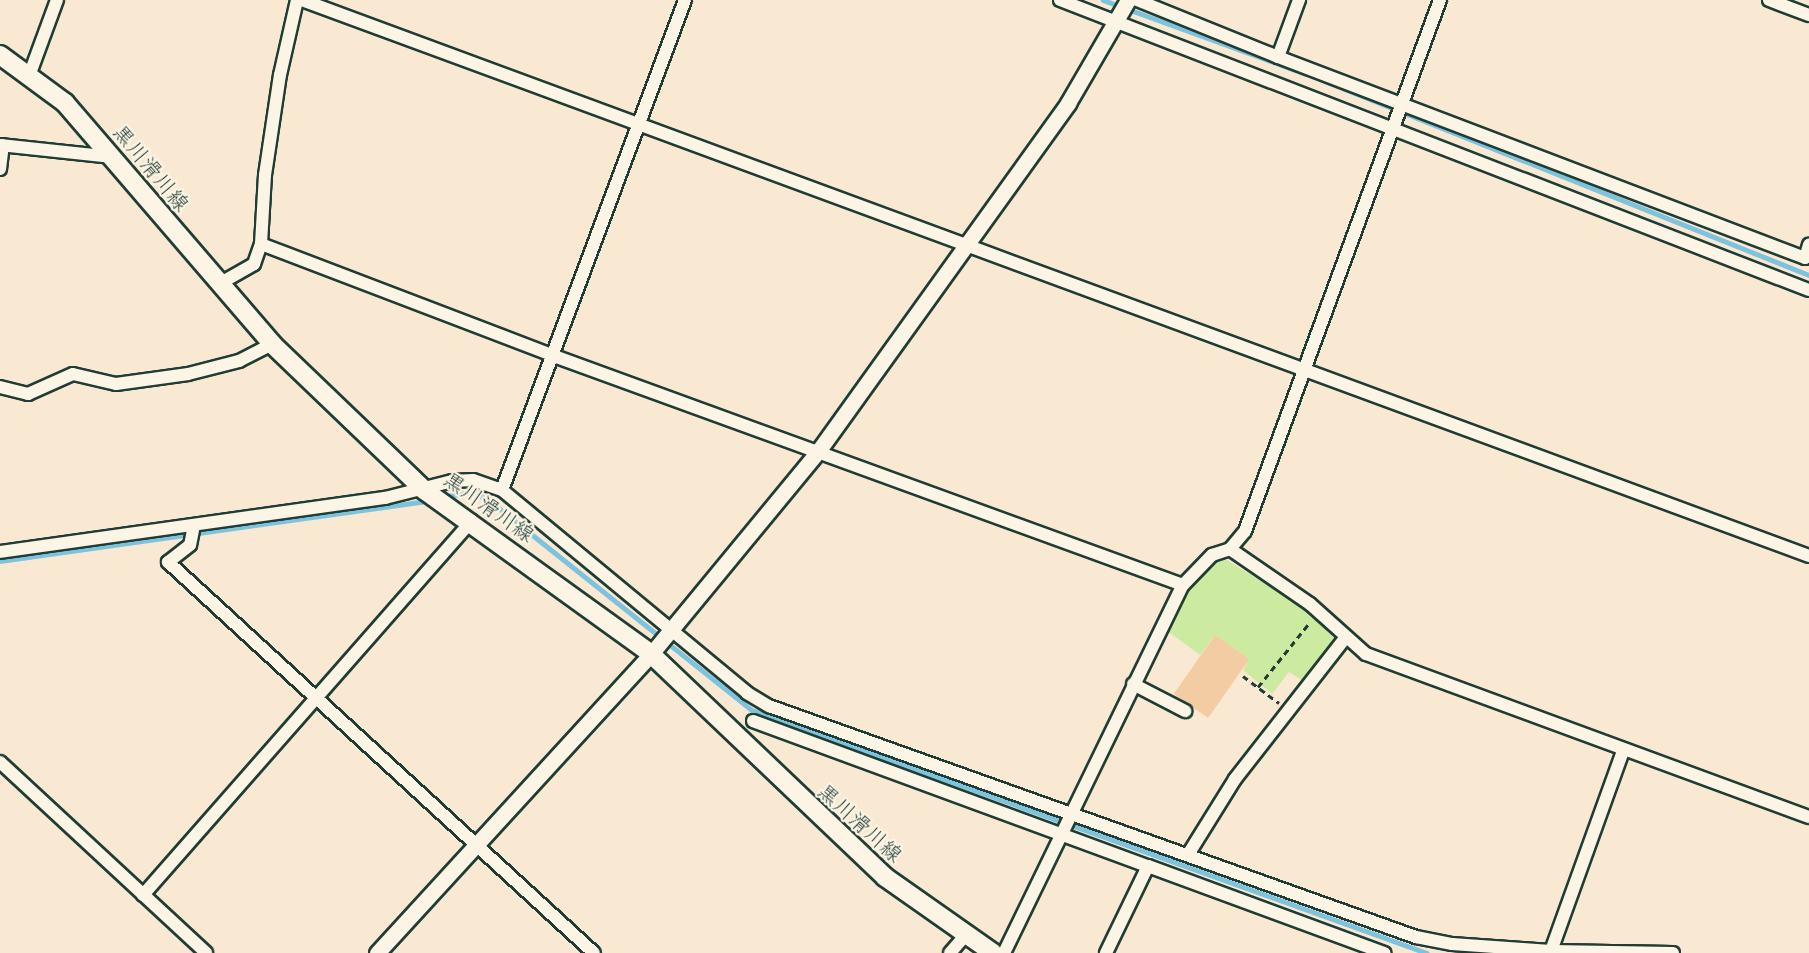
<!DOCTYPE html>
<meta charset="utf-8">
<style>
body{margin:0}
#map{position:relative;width:1809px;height:953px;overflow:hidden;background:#fae9d2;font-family:Caveat,"Klee One",sans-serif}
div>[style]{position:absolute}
.green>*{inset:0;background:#cdeaa1}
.stream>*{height:4.5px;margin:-2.25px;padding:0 2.25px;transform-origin:2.25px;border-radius:2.25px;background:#7ec3de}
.building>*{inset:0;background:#f4cca4;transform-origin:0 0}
.path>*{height:3px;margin-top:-1.5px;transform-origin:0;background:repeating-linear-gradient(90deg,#1f3d34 0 6px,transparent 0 10.5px)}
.roads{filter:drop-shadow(2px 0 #1f3d34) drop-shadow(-2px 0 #1f3d34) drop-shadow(0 2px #1f3d34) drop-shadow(0 -2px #1f3d34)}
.minor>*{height:12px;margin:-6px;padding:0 6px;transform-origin:6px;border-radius:6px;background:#fcf5e5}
.tertiary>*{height:15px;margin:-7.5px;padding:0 7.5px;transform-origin:7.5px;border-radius:7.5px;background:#fcf5e5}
.secondary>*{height:18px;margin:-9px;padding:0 9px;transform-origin:9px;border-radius:9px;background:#fcf5e5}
span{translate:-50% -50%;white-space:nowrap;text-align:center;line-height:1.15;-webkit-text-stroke:4.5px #fcf5e5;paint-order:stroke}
.street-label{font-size:21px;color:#1f3d34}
</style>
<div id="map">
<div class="green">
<i style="clip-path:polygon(1225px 559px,1302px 606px,1335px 639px,1306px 683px,1289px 672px,1272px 694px,1243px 670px,1249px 659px,1215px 635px,1200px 655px,1166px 630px,1188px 590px,1208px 566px)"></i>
</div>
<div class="stream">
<i style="left:1103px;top:0;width:216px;rotate:20deg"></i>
<i style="left:1320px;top:79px;width:527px;rotate:21.84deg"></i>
<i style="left:442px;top:497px;width:33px;rotate:-9deg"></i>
<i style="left:475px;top:492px;width:30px;rotate:34deg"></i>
<i style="left:500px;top:509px;width:322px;rotate:38.6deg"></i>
<i style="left:752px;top:710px;width:717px;rotate:19.8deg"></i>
<i style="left:0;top:561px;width:432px;rotate:-8deg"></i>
</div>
<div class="building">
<i style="left:1215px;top:635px;width:42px;height:72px;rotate:35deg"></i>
</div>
<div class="path">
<i style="left:1243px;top:676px;width:45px;rotate:36.9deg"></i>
<i style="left:1258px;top:687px;width:83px;rotate:-51.3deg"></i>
</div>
<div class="roads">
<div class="minor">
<i style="left:302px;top:0;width:1606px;rotate:20.25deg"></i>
<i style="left:1060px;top:0;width:803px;rotate:21.17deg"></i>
<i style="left:1137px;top:0;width:152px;rotate:22deg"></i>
<i style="left:1278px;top:57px;width:61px;rotate:-69.8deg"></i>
<i style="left:1769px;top:0;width:43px;rotate:20.6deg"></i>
<i style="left:1278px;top:57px;width:564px;rotate:20.88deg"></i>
<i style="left:1805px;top:258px;width:14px;rotate:-73deg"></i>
<i style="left:29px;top:76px;width:81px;rotate:-69.8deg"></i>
<i style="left:0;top:145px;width:113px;rotate:6.1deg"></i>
<i style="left:0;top:169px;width:24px;rotate:-83deg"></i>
<i style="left:261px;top:244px;width:314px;rotate:20.9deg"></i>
<i style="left:554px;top:356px;width:669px;rotate:20.01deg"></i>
<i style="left:219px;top:284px;width:40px;rotate:-29.7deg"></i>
<i style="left:254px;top:264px;width:21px;rotate:-71deg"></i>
<i style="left:261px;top:244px;width:69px;rotate:-86.7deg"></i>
<i style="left:265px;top:175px;width:101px;rotate:-81.5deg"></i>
<i style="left:280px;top:75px;width:77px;rotate:-77.2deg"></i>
<i style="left:0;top:387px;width:29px;rotate:14deg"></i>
<i style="left:28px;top:394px;width:49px;rotate:-24deg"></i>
<i style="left:73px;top:374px;width:44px;rotate:13.1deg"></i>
<i style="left:116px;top:384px;width:73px;rotate:-7.9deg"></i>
<i style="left:188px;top:374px;width:53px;rotate:-14.3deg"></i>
<i style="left:239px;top:361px;width:37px;rotate:-27deg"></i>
<i style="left:502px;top:490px;width:318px;rotate:39.6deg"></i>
<i style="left:747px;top:693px;width:26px;rotate:31deg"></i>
<i style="left:769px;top:706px;width:687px;rotate:19.65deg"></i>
<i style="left:1416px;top:937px;width:37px;rotate:11deg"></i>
<i style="left:1452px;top:944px;width:99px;rotate:4deg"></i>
<i style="left:1551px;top:951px;width:122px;rotate:0.9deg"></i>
<i style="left:194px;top:525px;width:20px;rotate:101deg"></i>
<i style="left:190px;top:545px;width:28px;rotate:142deg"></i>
<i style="left:168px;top:562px;width:578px;rotate:42.55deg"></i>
<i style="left:1230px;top:549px;width:97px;rotate:34.5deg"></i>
<i style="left:1310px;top:604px;width:75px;rotate:41.8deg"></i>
<i style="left:1366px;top:654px;width:472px;rotate:20.2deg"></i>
<i style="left:0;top:552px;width:389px;rotate:-8deg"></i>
<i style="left:385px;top:498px;width:69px;rotate:-14.2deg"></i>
<i style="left:452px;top:481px;width:21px;rotate:-3deg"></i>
<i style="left:473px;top:480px;width:31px;rotate:19deg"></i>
<i style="left:502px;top:490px;width:523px;rotate:-69.52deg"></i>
<i style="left:1133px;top:684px;width:59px;rotate:27.4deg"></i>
<i style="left:753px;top:721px;width:421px;rotate:20.2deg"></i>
<i style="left:1148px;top:866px;width:97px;rotate:115.8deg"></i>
<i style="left:0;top:762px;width:281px;rotate:42.8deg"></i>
<i style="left:1189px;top:853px;width:87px;rotate:-58.1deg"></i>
<i style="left:1235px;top:779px;width:179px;rotate:-52deg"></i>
<i style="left:1148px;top:866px;width:252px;rotate:20.2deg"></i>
<i style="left:143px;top:895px;width:498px;rotate:-48.7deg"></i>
<i style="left:1551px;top:951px;width:213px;rotate:-70.2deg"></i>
<i style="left:950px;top:953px;width:23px;rotate:-49deg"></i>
<i style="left:1004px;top:953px;width:409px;rotate:-64.1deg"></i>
<i style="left:1183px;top:585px;width:42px;rotate:-46deg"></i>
<i style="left:1212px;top:555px;width:19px;rotate:-18deg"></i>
<i style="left:1230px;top:549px;width:23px;rotate:-50deg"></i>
<i style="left:1245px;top:531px;width:566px;rotate:-69.84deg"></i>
</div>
<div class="tertiary">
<i style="left:377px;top:953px;width:406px;rotate:-47.5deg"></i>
<i style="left:651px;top:654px;width:264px;rotate:-50.5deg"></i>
<i style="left:819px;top:450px;width:427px;rotate:-54.3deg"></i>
<i style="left:1068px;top:103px;width:119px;rotate:-59.8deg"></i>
</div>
<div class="secondary">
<i style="left:0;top:55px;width:81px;rotate:36.4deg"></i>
<i style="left:65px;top:103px;width:318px;rotate:49.3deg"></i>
<i style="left:272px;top:344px;width:211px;rotate:43.8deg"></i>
<i style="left:424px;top:490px;width:280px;rotate:35.8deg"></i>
<i style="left:651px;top:654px;width:323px;rotate:43.6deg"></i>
<i style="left:885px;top:877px;width:132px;rotate:35.1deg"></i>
</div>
</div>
<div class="street-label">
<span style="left:151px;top:168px;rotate:50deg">黒川滑川線</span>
<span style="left:489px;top:507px;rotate:35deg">黒川滑川線</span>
<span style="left:860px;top:823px;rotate:42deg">黒川滑川線</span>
</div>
</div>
